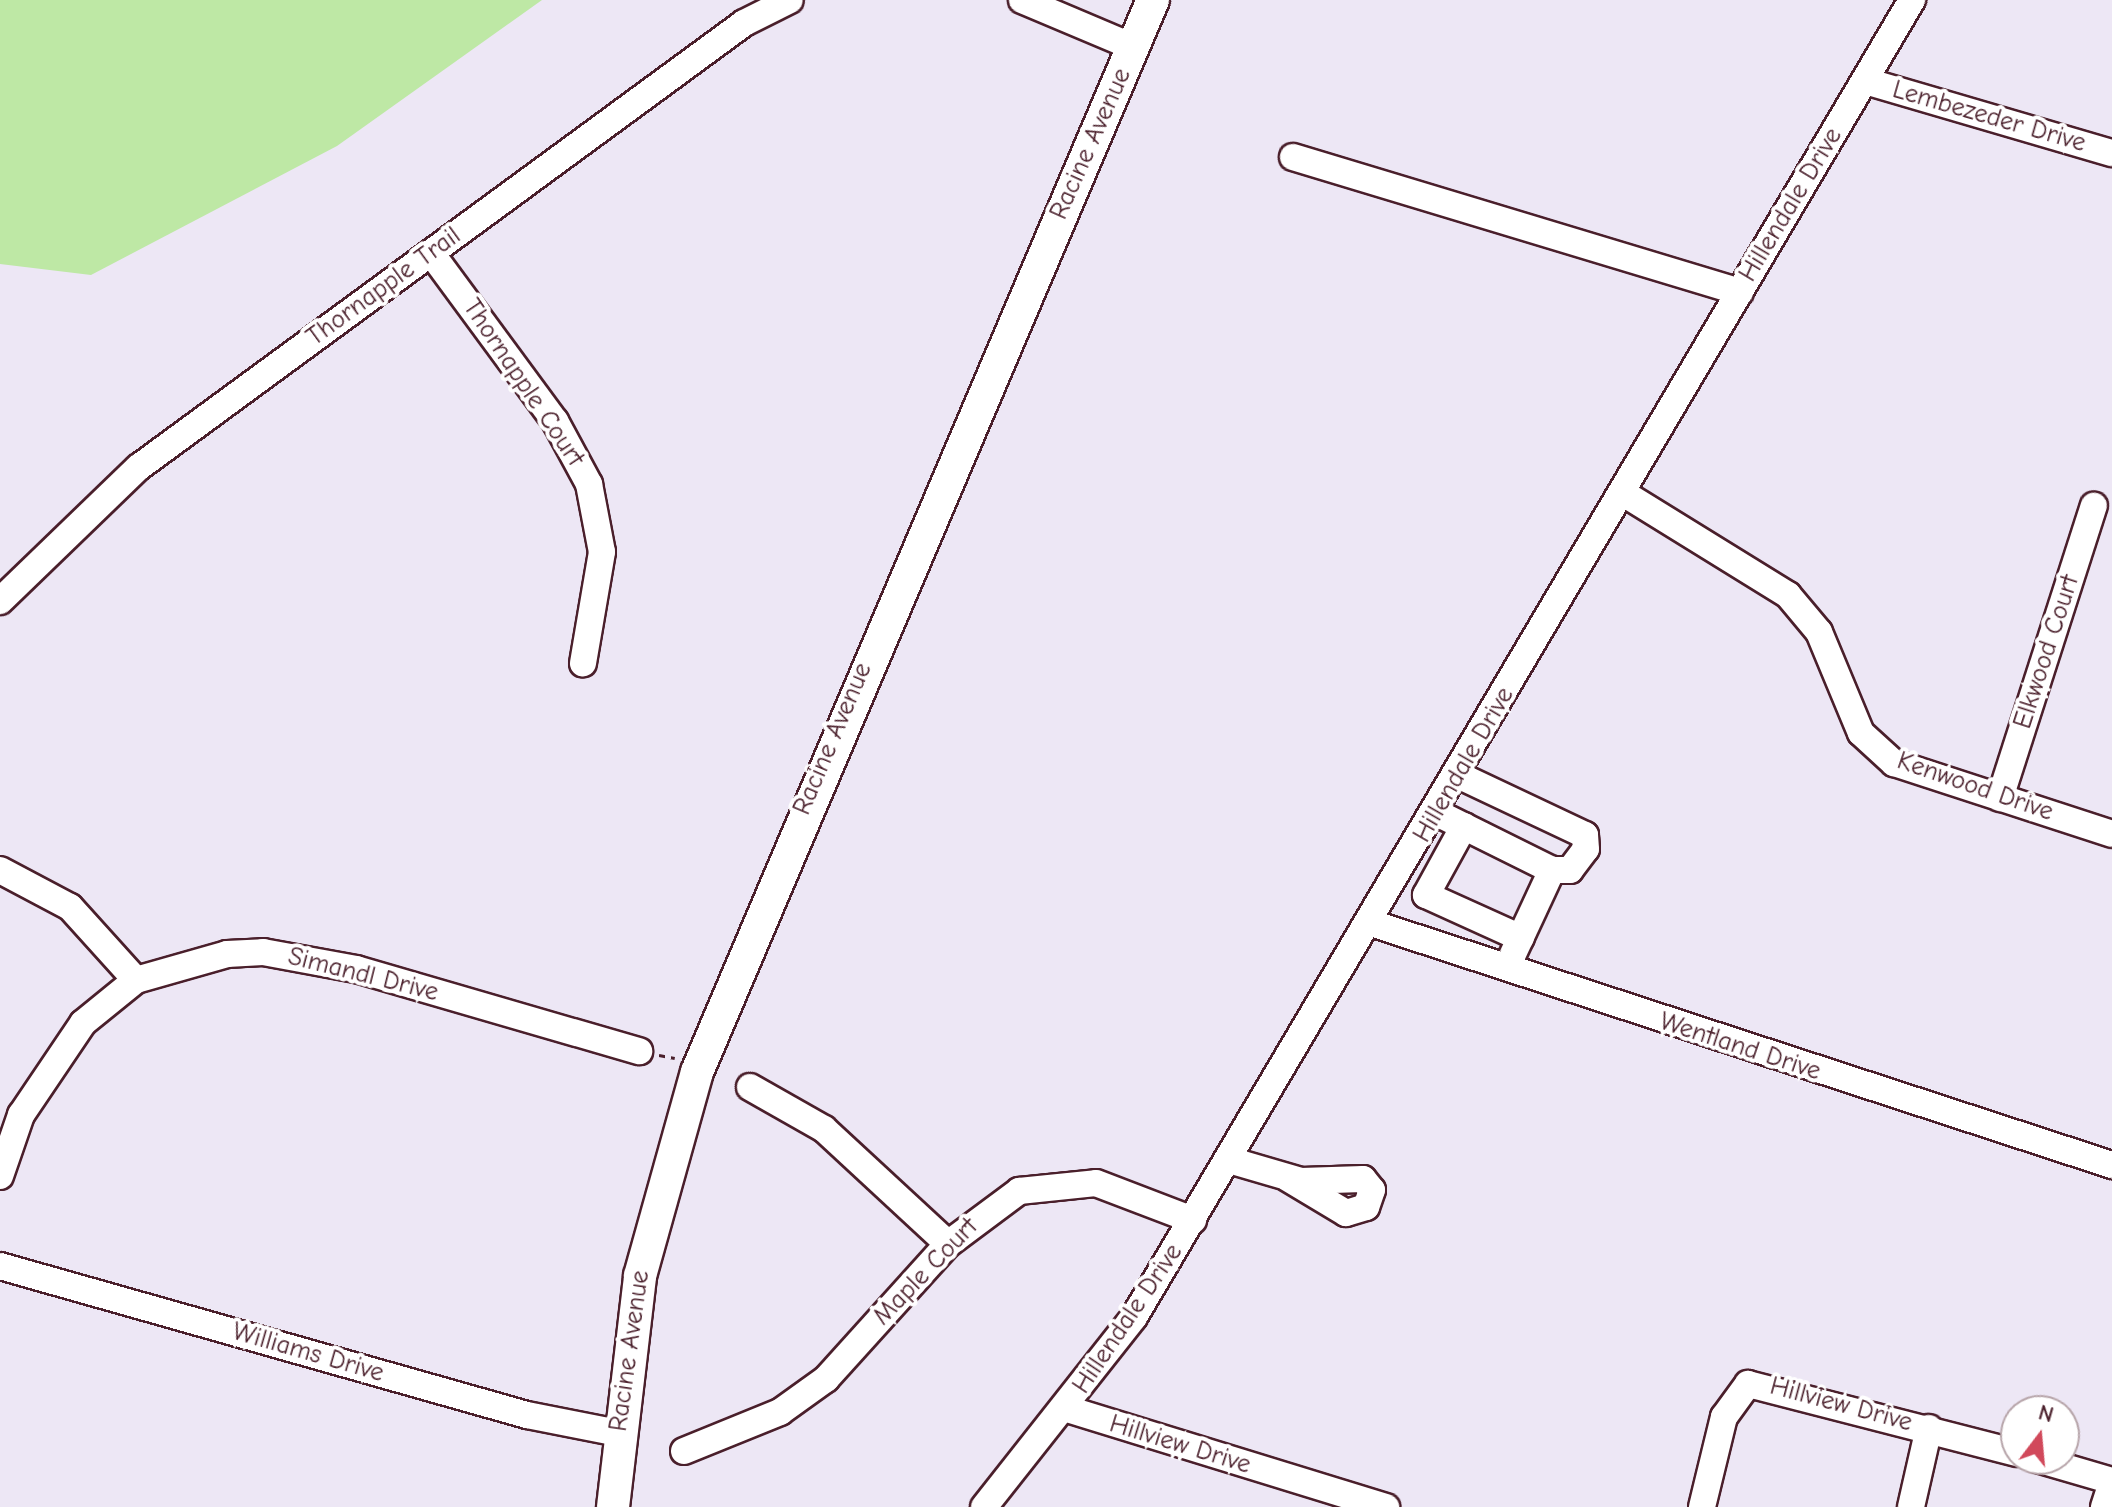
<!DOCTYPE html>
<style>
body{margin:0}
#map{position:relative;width:2112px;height:1507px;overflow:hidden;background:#ede7f5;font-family:"Comic Neue",sans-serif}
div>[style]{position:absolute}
.green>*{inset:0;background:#bee8a5}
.path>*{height:3px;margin-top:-1.5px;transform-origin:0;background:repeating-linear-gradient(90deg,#4a1f2b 0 6px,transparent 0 12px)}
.roads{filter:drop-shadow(2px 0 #4a1f2b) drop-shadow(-2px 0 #4a1f2b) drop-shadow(0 2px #4a1f2b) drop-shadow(0 -2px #4a1f2b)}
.minor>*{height:26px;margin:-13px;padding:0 13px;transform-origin:13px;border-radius:13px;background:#fff}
.major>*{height:32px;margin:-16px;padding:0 16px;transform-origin:16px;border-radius:16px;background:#fff}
span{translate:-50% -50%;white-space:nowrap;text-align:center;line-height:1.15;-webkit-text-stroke:8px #fff;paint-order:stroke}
.street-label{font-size:26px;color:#4a1f2b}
.north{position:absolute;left:2000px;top:1395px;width:80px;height:80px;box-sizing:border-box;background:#fff;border:2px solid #b7a5aa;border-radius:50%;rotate:16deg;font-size:22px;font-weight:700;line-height:32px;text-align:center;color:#4a1f2b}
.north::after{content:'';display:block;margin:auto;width:28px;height:36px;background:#d1495b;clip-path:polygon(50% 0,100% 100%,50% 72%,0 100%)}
</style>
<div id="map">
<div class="green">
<i style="clip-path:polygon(0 0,542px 0,337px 146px,91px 275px,0 264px)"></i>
</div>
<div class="path">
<i style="left:659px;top:1055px;width:16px;rotate:11deg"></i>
</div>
<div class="roads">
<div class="minor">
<i style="left:1022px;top:0;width:121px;rotate:22.9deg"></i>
<i style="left:1865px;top:81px;width:257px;rotate:16.3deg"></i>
<i style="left:1293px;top:157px;width:467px;rotate:16.8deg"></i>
<i style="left:431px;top:253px;width:209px;rotate:53.6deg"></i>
<i style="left:555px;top:421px;width:72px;rotate:61.6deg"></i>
<i style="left:589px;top:484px;width:69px;rotate:79.2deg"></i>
<i style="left:602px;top:552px;width:113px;rotate:99.7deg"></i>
<i style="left:1623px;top:493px;width:194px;rotate:31.7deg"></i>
<i style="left:1788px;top:595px;width:48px;rotate:50deg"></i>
<i style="left:1819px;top:632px;width:109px;rotate:67.4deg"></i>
<i style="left:1861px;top:733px;width:45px;rotate:42.3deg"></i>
<i style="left:1894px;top:763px;width:229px;rotate:18deg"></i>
<i style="left:0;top:601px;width:193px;rotate:-44deg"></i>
<i style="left:139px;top:467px;width:750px;rotate:-36.27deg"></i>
<i style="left:744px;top:23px;width:51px;rotate:-26.6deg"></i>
<i style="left:2000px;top:798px;width:307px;rotate:-72.2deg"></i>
<i style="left:1435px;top:812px;width:131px;rotate:26.4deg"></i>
<i style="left:1552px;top:870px;width:18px"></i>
<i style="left:1570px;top:870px;width:26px;rotate:-53deg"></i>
<i style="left:1586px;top:849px;width:14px;rotate:-94deg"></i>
<i style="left:1585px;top:835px;width:140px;rotate:-154.7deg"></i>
<i style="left:1464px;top:826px;width:79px;rotate:118.8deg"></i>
<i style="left:1426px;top:895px;width:104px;rotate:24.4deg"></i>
<i style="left:0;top:870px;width:79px;rotate:27.9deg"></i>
<i style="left:70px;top:907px;width:98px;rotate:47.9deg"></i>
<i style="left:1371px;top:923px;width:780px;rotate:18.09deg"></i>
<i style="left:1513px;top:954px;width:93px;rotate:-65.1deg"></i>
<i style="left:750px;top:1087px;width:85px;rotate:29.6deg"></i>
<i style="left:824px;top:1129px;width:169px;rotate:42.8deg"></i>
<i style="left:1229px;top:1160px;width:75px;rotate:16.3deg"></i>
<i style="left:1301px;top:1181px;width:62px;rotate:-1.8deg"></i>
<i style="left:1363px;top:1179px;width:14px;rotate:51deg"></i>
<i style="left:1372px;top:1190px;width:18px;rotate:109deg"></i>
<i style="left:1366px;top:1207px;width:21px;rotate:163deg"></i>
<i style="left:1346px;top:1213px;width:66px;rotate:-149.2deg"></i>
<i style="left:0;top:1176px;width:65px;rotate:-71deg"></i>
<i style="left:21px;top:1115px;width:111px;rotate:-56deg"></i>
<i style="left:83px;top:1023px;width:68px;rotate:-39.1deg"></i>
<i style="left:136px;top:980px;width:95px;rotate:-15.9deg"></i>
<i style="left:227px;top:954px;width:36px;rotate:-3deg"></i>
<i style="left:263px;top:952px;width:95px;rotate:10.4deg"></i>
<i style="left:356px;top:969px;width:295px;rotate:16.2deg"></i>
<i style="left:0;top:1266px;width:548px;rotate:15.79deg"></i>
<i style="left:527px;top:1415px;width:93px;rotate:11.2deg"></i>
<i style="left:1067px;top:1409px;width:334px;rotate:17.1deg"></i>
<i style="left:684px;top:1451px;width:104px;rotate:-22.1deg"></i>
<i style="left:780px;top:1412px;width:57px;rotate:-35.7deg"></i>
<i style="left:826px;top:1379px;width:182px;rotate:-47.9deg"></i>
<i style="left:948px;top:1244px;width:89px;rotate:-36.7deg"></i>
<i style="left:1019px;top:1191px;width:77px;rotate:-5.9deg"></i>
<i style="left:1096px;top:1183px;width:104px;rotate:20.9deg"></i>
<i style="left:2037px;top:1459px;width:78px;rotate:16.3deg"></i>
<i style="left:984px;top:1507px;width:242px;rotate:-51.7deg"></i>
<i style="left:1134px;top:1317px;width:1530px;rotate:-59.43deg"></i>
<i style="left:1702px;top:1507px;width:93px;rotate:-76.3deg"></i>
<i style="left:1724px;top:1417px;width:41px;rotate:-54deg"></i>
<i style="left:1748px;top:1384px;width:277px;rotate:14.4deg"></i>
<i style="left:1911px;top:1507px;width:81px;rotate:-77.2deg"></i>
<i style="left:2104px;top:1507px;width:25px;rotate:-72deg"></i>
</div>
<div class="major">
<i style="left:613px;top:1507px;width:233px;rotate:-83.3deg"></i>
<i style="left:640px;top:1276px;width:212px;rotate:-74.4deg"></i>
<i style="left:697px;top:1072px;width:1165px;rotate:-66.96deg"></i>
</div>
</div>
<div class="street-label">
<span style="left:1989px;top:117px;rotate:16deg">Lembezeder Drive</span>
<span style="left:1091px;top:144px;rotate:-66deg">Racine Avenue</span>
<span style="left:1791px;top:205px;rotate:-59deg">Hillendale Drive</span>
<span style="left:384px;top:287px;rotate:-36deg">Thornapple Trail</span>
<span style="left:523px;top:383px;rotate:56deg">Thornapple Court</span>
<span style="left:2047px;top:652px;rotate:-72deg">Elkwood Court</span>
<span style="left:833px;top:739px;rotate:-67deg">Racine Avenue</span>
<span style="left:1464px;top:765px;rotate:-60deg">Hillendale Drive</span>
<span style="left:1975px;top:787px;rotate:19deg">Kenwood Drive</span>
<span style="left:363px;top:975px;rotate:14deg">Simandl Drive</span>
<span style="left:1740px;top:1047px;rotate:18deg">Wentland Drive</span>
<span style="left:926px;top:1272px;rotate:-46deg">Maple Court</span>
<span style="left:1128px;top:1319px;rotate:-56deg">Hillendale Drive</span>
<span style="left:630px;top:1351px;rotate:-82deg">Racine Avenue</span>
<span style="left:308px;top:1353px;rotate:16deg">Williams Drive</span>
<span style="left:1841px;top:1405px;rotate:15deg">Hillview Drive</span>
<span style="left:1180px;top:1445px;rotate:17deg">Hillview Drive</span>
</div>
<div class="north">N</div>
</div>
